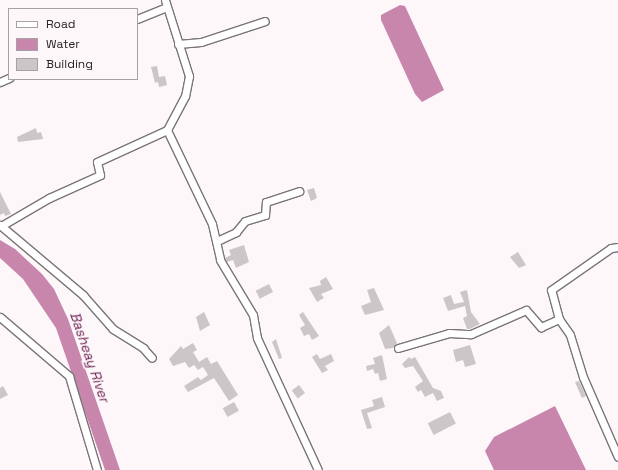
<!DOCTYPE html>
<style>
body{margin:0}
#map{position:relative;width:618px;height:470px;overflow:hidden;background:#fdf7fa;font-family:"Space Grotesk",sans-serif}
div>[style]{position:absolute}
.water>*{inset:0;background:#c886ad}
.building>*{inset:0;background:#ccc6c9;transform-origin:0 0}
.roads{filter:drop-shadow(1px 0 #7a7577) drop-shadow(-1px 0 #7a7577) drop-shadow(0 1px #7a7577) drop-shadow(0 -1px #7a7577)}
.street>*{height:7px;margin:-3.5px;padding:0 3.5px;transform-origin:3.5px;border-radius:3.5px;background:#fff}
span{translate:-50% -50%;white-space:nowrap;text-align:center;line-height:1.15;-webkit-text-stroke:4px #fdf7fa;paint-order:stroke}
.water-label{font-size:14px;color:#6d1f53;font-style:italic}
.legend{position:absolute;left:8px;top:8px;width:130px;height:72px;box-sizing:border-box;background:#fdf7fa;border:1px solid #a7a3a5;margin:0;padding:5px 7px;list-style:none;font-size:12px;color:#272526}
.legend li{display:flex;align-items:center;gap:8px;height:20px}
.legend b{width:20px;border:1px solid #a7a3a5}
</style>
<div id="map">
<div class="water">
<i style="clip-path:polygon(400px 5px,405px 6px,444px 90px,422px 102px,415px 94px,381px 20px,381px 15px)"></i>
<i style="clip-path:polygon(0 240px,15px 249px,42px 274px,54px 289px,68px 319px,120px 470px,105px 470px,56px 328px,23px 279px,0 258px)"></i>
<i style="clip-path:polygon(555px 406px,586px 470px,494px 470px,485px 451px,494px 437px)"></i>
</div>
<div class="building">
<i style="clip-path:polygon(157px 66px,159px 77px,165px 76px,167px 85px,159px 87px,158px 82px,155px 83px,151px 67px)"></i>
<i style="clip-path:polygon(36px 128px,37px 133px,41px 132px,43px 139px,18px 142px,17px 137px)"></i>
<i style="clip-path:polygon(314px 188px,317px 198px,311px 201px,307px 190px)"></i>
<i style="clip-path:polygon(0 192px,11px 214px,5px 216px,4px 213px,0 215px)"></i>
<i style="clip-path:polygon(244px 245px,249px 262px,236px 268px,233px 260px,227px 262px,225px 258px,231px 255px,229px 250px)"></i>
<i style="clip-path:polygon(518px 252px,526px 265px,519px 268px,510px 257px)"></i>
<i style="clip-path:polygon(326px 277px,333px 289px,321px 294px,324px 298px,317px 302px,309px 288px,321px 285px,320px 281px)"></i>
<i style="left:269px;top:284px;width:9px;height:15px;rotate:63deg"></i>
<i style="clip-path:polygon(374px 288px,384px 310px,365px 315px,361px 306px,371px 302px,367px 290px)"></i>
<i style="clip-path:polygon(467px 290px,471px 312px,480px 324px,470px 329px,467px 329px,463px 318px,467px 316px,465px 306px,448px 311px,443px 298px,451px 295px,454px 304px,464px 302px,460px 292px)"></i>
<i style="clip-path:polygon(204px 312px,210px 325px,200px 331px,196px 317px)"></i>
<i style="clip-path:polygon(303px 312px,319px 336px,312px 340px,309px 334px,304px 336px,300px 328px,305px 325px,299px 315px)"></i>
<i style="clip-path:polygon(389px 325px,397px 343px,393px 348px,385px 349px,379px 333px)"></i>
<i style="clip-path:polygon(276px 339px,282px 358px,279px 359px,272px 342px)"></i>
<i style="clip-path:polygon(193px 343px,197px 350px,193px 352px,199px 362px,207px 357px,211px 364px,217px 361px,238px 395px,229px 401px,214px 378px,188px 392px,184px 386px,198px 377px,201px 380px,208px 375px,203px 367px,198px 370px,194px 365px,189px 368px,185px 362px,173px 366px,169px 359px,181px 346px,183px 349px)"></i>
<i style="clip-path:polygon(470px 345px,476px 364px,465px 367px,463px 360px,456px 362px,453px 350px)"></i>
<i style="clip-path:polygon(317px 354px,320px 359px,331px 354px,334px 361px,325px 366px,328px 370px,322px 373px,312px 357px)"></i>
<i style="clip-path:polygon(382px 355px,387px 379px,380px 381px,378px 373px,375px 374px,373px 369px,367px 371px,366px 366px,375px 364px,373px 358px)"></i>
<i style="clip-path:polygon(409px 357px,411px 359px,415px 357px,433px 388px,441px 391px,444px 398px,437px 401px,433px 393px,425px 397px,421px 390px,418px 392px,415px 387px,423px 381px,413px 366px,405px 368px,402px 364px)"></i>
<i style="clip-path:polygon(579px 381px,586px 396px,582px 398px,575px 382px)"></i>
<i style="left:299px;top:385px;width:10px;height:9px;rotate:53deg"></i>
<i style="clip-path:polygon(3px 386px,8px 395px,0 399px,0 388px)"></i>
<i style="clip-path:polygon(382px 397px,385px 407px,367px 413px,372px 428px,367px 429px,361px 410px,374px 406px,372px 400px)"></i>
<i style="left:234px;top:402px;width:10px;height:13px;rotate:61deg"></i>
<i style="left:450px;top:412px;width:13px;height:25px;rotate:63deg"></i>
</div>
<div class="roads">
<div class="street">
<i style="left:165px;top:0;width:80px;rotate:72.5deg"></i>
<i style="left:189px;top:76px;width:20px;rotate:101deg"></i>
<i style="left:185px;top:96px;width:38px;rotate:118deg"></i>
<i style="left:137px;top:19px;width:32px;rotate:-22deg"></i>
<i style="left:178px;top:44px;width:23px;rotate:-5deg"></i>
<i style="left:201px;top:42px;width:67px;rotate:-18.2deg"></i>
<i style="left:0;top:82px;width:10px;rotate:-24deg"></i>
<i style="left:0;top:225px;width:109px;rotate:40.1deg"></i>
<i style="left:83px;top:295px;width:45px;rotate:48.6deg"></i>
<i style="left:113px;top:329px;width:36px;rotate:32deg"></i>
<i style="left:143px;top:348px;width:13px;rotate:48deg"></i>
<i style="left:1px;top:226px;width:56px;rotate:-30.3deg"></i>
<i style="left:49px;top:198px;width:56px;rotate:-24.3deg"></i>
<i style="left:100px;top:175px;width:13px;rotate:-103deg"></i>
<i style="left:97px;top:162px;width:77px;rotate:-24.6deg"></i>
<i style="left:167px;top:130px;width:104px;rotate:64.4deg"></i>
<i style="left:212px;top:224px;width:37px;rotate:77deg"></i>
<i style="left:220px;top:260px;width:64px;rotate:59deg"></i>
<i style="left:253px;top:315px;width:23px;rotate:80deg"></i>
<i style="left:257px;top:338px;width:145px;rotate:65.2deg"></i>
<i style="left:217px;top:241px;width:21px;rotate:-25deg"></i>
<i style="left:236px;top:232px;width:14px;rotate:-51deg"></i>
<i style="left:245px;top:221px;width:21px;rotate:-17deg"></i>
<i style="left:265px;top:215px;width:13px;rotate:-86deg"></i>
<i style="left:266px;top:202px;width:35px;rotate:-18deg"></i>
<i style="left:0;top:317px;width:91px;rotate:40.5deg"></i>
<i style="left:69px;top:376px;width:98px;rotate:73.4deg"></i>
<i style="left:559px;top:319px;width:19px;rotate:55deg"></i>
<i style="left:570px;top:335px;width:44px;rotate:72.8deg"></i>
<i style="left:583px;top:377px;width:87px;rotate:66.4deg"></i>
<i style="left:398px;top:348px;width:53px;rotate:-16.4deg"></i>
<i style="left:449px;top:333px;width:22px;rotate:3deg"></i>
<i style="left:471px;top:334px;width:60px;rotate:-23.6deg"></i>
<i style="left:526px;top:310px;width:23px;rotate:49deg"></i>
<i style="left:541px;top:327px;width:20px;rotate:-24deg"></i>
<i style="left:559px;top:319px;width:30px;rotate:-105deg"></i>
<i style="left:551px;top:290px;width:73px;rotate:-35deg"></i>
<i style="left:611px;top:248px;width:7px;rotate:-8deg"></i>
</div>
</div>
<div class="water-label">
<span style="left:90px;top:357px;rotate:71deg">Basheay River</span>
</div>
<ul class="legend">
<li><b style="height:5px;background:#fff"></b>Road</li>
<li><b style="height:11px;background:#c886ad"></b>Water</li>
<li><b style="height:11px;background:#ccc6c9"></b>Building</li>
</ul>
</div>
